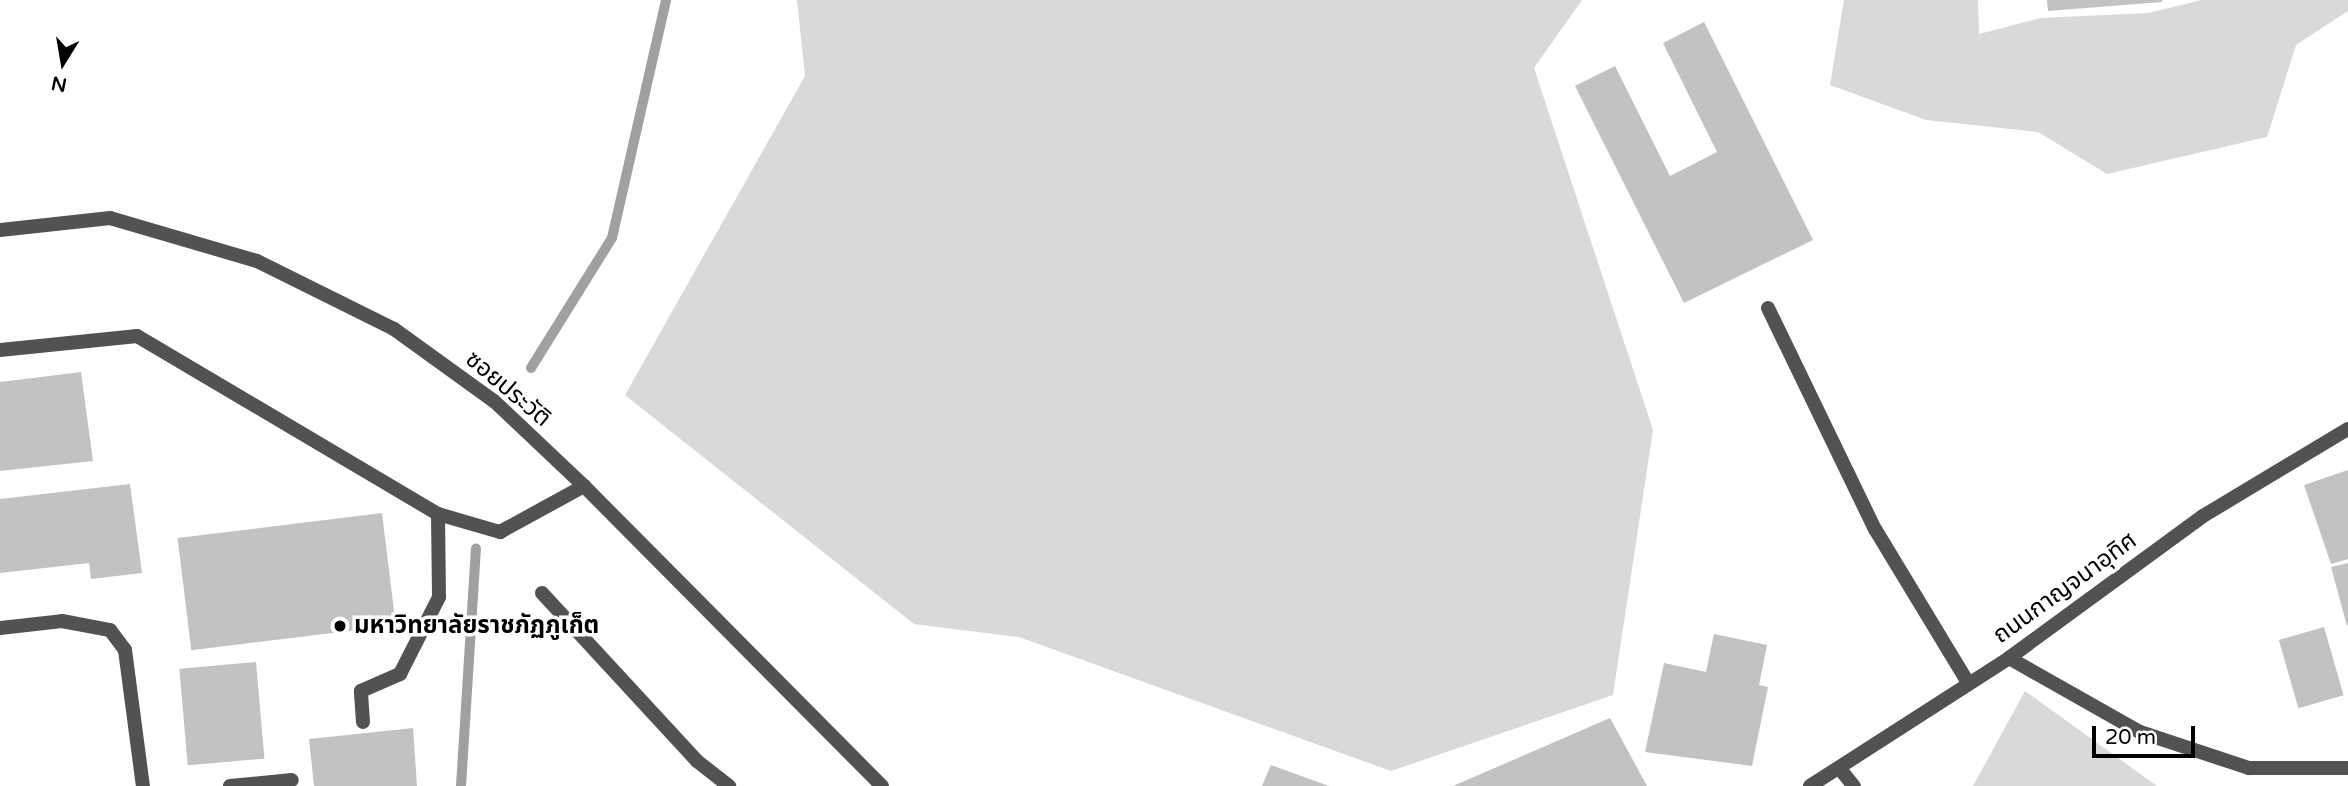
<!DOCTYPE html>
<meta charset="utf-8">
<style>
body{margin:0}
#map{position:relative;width:2348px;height:786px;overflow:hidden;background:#fff;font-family:"Varela Round","Noto Sans Thai",sans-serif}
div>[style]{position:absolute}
.green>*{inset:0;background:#d9d9d9}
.stream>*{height:10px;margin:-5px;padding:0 5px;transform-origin:5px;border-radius:5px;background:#a0a0a0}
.building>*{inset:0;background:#c2c2c2;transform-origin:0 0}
.service>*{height:14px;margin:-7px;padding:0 7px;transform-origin:7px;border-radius:7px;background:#525252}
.minor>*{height:14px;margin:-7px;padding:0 7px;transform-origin:7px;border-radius:7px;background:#525252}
.dots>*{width:19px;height:19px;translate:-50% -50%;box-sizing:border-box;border:4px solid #fff;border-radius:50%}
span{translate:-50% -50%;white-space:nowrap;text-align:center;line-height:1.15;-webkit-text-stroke:7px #fff;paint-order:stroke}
.street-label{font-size:24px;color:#000}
.poi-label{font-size:24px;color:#000;font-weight:700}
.left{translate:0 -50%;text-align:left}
.north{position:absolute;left:28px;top:28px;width:70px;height:70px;-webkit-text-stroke:5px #fff;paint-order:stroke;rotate:191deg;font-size:19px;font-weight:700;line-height:28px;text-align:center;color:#000}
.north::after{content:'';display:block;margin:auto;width:24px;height:32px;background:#000;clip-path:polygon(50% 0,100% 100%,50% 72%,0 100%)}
.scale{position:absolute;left:2092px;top:726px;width:103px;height:32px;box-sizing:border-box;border:4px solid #000;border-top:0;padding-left:9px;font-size:21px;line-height:24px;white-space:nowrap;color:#000;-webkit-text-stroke:5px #fff;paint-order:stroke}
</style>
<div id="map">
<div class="green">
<i style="clip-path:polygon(797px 0,1582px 0,1534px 68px,1653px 430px,1613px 695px,1391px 771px,1019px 637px,914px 624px,625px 395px,805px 76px)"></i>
<i style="clip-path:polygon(1844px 0,1978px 0,1979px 34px,2041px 18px,2148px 13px,2202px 0,2348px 0,2348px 11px,2296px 45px,2267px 137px,2107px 174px,2038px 132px,1926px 120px,1830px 85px)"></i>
<i style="clip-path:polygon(2025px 691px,2157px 786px,1973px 786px)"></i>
</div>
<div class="stream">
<i style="left:531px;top:368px;width:153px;rotate:-58.1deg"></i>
<i style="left:612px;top:238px;width:244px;rotate:-77.2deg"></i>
<i style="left:461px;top:786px;width:238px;rotate:-86.4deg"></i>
</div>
<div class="building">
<i style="clip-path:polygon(2047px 0,2162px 0,2162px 2px,2048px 11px)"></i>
<i style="clip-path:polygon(1704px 22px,1813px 240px,1684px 303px,1575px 86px,1615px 66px,1670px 176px,1717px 152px,1663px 43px)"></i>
<i style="clip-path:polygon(81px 372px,93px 461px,0 471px,0 382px)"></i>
<i style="clip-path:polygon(2348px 470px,2348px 559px,2331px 564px,2304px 485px)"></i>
<i style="clip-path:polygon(130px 484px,142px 573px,91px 579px,89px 563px,0 573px,0 499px)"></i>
<i style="left:382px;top:513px;width:113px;height:206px;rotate:83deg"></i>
<i style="clip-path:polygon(2348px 563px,2348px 625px,2347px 626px,2331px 567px)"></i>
<i style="left:2324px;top:627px;width:71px;height:47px;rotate:74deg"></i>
<i style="clip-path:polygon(1714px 634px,1767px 645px,1759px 685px,1768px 687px,1752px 766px,1645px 752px,1664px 663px,1706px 672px)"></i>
<i style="left:256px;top:662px;width:97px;height:77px;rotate:85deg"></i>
<i style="clip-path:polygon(1610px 718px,1647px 786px,1453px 786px)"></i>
<i style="clip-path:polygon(413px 728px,417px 786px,314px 786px,309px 739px)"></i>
<i style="clip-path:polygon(1271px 765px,1329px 786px,1262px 786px)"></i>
</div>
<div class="service">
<i style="left:1768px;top:308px;width:246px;rotate:64.2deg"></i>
<i style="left:1875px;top:529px;width:181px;rotate:58.8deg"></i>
<i style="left:0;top:350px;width:138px;rotate:-5.8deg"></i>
<i style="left:137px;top:336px;width:350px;rotate:30.6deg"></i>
<i style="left:438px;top:514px;width:65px;rotate:16.2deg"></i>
<i style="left:500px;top:532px;width:96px;rotate:-28.7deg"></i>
<i style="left:542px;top:593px;width:229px;rotate:47.3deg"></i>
<i style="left:697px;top:761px;width:41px;rotate:38deg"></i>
<i style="left:0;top:628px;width:62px;rotate:-6.4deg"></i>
<i style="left:62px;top:621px;width:49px;rotate:10.6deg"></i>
<i style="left:110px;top:630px;width:25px;rotate:53deg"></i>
<i style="left:125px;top:650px;width:137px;rotate:82.5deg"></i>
<i style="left:363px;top:722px;width:31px;rotate:-94deg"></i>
<i style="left:361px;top:691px;width:43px;rotate:-23.6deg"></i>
<i style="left:400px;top:674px;width:86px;rotate:-63.1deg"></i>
<i style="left:439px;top:597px;width:83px;rotate:-90.7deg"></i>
<i style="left:230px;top:786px;width:62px;rotate:-5.5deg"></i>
</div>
<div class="minor">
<i style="left:0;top:230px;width:111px;rotate:-6.2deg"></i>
<i style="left:110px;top:218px;width:153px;rotate:16.3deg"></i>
<i style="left:257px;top:261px;width:153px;rotate:26.4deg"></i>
<i style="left:394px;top:329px;width:123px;rotate:35.8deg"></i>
<i style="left:494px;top:401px;width:124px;rotate:43.4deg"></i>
<i style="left:584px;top:486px;width:423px;rotate:45.2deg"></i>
<i style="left:2009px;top:658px;width:150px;rotate:29.5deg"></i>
<i style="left:2140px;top:732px;width:115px;rotate:18.3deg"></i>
<i style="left:2249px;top:768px;width:99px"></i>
<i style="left:1840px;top:769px;width:22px;rotate:51deg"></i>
<i style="left:1810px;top:786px;width:237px;rotate:-32.7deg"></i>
<i style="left:2009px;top:658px;width:240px;rotate:-36.2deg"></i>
<i style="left:2203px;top:516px;width:169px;rotate:-31deg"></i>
</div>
<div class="dots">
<i style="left:340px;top:626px;background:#000"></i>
</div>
<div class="street-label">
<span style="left:508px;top:389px;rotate:40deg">ซอยประวัติ</span>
<span style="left:2065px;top:588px;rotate:-36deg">ถนนกาญจนาอุทิศ</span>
</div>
<div class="poi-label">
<span class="left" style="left:354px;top:626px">มหาวิทยาลัยราชภัฏภูเก็ต</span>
</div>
<div class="north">N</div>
<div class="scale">20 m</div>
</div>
